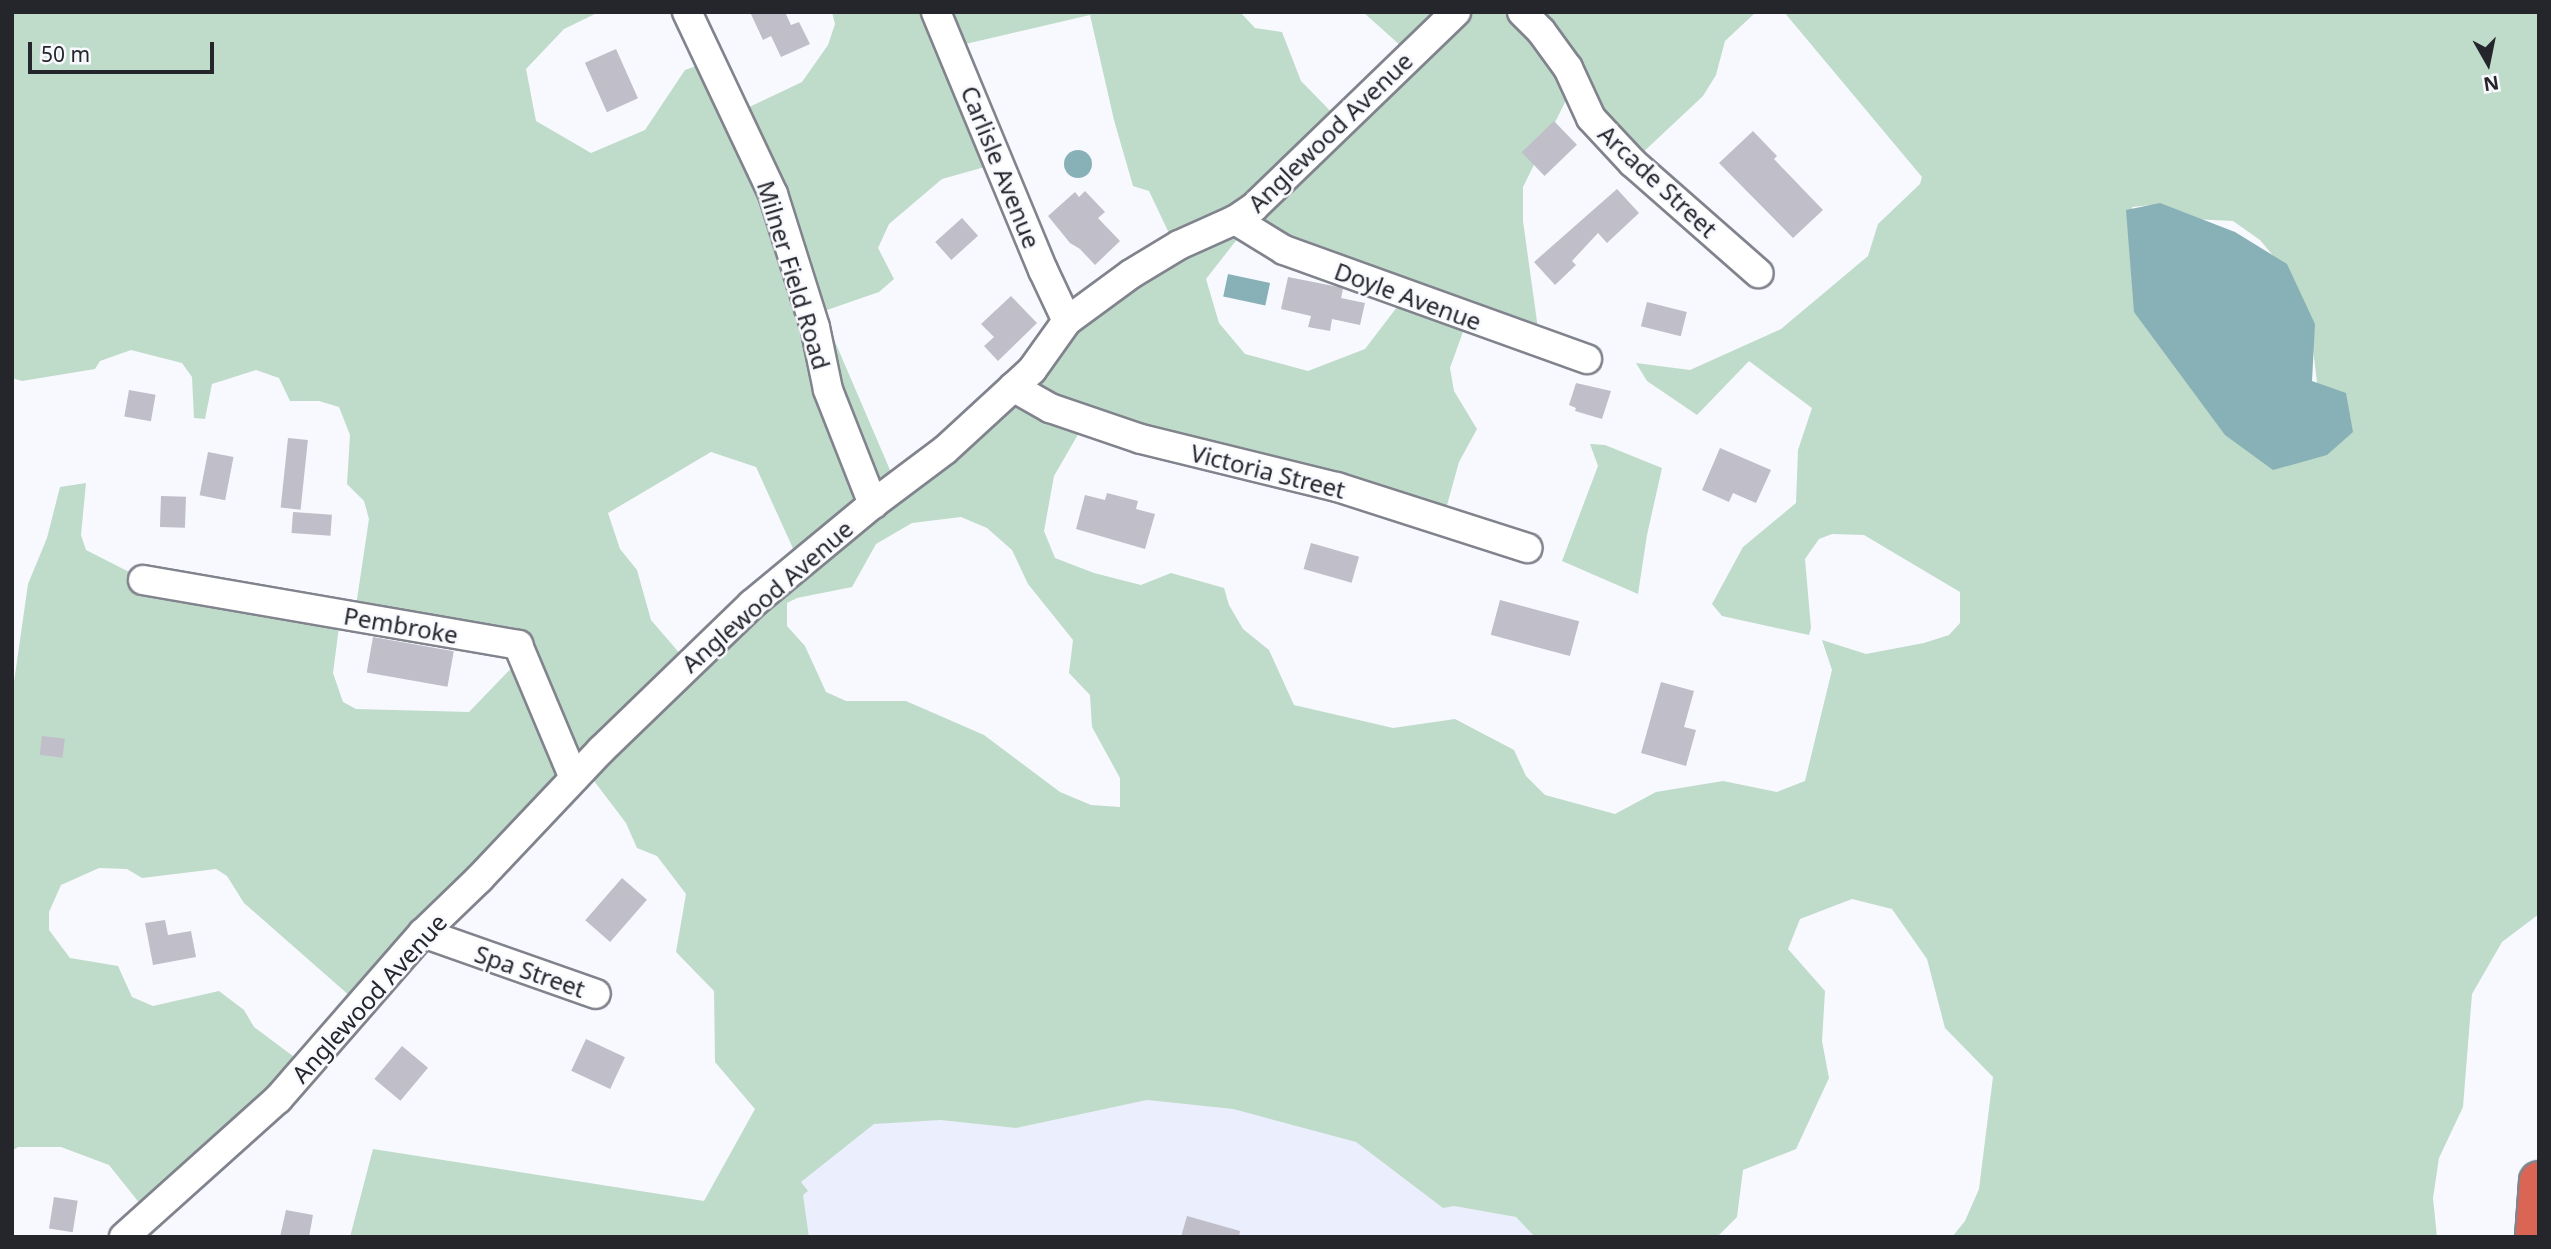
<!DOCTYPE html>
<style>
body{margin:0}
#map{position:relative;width:2551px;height:1249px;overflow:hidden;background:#f8f9fe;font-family:"Noto Sans",sans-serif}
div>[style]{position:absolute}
.built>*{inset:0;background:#eaeefd}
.green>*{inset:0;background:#bfdbc9}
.water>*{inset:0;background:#88b1b7;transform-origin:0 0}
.round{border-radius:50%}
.building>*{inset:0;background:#c0bec9;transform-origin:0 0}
.roads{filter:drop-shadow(2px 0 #81838d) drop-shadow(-2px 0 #81838d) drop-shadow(0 2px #81838d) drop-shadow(0 -2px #81838d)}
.minor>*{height:28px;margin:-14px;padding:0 14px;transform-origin:14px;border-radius:14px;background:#fff}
.motorway>*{height:38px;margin:-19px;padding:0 19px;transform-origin:19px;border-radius:19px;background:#da6554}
span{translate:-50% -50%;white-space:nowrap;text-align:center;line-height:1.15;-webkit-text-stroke:5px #f8f9fe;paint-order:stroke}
.street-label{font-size:24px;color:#25262b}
.frame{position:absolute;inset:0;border:14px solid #25262b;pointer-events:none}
.north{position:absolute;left:2453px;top:28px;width:70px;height:70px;-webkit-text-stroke:5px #f8f9fe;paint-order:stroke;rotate:171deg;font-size:19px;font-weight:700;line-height:28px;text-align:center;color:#25262b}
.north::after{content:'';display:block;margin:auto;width:24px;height:32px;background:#25262b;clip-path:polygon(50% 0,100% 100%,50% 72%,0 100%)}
.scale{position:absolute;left:28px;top:42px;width:186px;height:32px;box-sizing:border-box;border:4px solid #25262b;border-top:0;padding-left:9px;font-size:21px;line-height:24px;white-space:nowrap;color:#25262b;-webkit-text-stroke:5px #f8f9fe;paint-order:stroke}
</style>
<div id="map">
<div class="built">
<i style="clip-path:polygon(1147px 1100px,1233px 1109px,1356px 1142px,1443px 1208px,1454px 1206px,1516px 1217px,1535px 1237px,809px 1237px,801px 1182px,874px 1123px,940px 1120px,1016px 1128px)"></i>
</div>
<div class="green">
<i style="clip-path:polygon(evenodd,12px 12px,599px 12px,564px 29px,526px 69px,536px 121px,591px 153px,645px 130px,685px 70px,713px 60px,739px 112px,802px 82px,828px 45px,835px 24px,832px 12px,1240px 12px,1255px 28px,1282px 32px,1301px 81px,1345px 126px,1411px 55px,1363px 12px,1756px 12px,1725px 41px,1716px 75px,1703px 96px,1638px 157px,1573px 86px,1523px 187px,1523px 221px,1539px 336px,1469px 315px,1450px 368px,1454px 391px,1477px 429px,1459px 462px,1444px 516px,1084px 424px,1054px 476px,1044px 531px,1055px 558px,1094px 573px,1141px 585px,1171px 573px,1224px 588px,1229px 605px,1243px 629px,1269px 650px,1294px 705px,1393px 728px,1455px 719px,1514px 750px,1526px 776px,1545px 795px,1615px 814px,1656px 792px,1723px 781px,1777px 792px,1805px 781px,1832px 670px,1822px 640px,1866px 654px,1924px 643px,1949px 635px,1960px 623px,1960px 592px,1864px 535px,1832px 534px,1819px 539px,1805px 559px,1811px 628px,1809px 635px,1722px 616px,1712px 604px,1743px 547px,1796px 503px,1798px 450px,1812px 408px,1749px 361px,1697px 415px,1647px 381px,1636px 363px,1690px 370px,1781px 329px,1868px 256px,1878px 224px,1920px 184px,1922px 177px,1784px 12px,2539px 12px,2539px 914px,2502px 942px,2472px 994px,2463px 1107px,2439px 1158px,2433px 1198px,2437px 1237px,1952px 1237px,1965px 1221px,1979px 1189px,1993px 1077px,1945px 1028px,1927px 959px,1892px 909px,1852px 899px,1800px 919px,1788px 949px,1825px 991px,1822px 1041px,1829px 1078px,1796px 1149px,1743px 1170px,1737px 1217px,1717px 1237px,1535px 1237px,1516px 1217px,1454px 1206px,1443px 1208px,1356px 1142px,1233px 1109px,1147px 1100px,1016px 1128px,940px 1120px,874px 1124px,801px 1182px,808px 1191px,803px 1195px,809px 1237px,350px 1237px,373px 1149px,704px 1201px,755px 1109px,715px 1062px,714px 991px,676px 952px,686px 894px,657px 856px,637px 848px,626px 823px,591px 777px,359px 1004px,244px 903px,227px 876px,216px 869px,142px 878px,127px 869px,99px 868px,61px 885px,49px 912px,49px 930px,70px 958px,118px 966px,132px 997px,153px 1006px,219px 991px,244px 1010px,254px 1027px,305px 1065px,149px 1215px,109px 1165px,61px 1147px,18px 1147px,12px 1151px,12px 696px,28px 584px,47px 538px,60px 487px,86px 483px,81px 535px,86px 550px,141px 578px,341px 611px,333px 673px,343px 702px,356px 709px,469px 712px,526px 653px,356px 606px,369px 519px,364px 501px,347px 484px,350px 435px,339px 407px,319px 401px,290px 401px,279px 378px,256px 370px,212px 384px,205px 419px,194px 418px,192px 377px,182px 363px,131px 350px,100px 361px,95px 369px,22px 381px,12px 378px,12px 12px,1090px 15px,1114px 120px,1133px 186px,1149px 191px,1176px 248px,1074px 320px,893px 477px,827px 323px,827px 310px,879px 292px,894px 279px,878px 248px,889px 224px,942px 179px,999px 163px,957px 46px,1090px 15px,12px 12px,2152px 205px,2172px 218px,2233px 221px,2260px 240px,2290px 276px,2309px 315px,2318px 391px,2143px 305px,2132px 207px,2152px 205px,12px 12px,1242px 233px,1407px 294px,1365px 349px,1308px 371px,1245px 354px,1219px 323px,1206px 279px,1242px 233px,12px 12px,711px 452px,756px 467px,801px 566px,688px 663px,651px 620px,637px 570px,620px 549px,608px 513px,711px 452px,12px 12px,961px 517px,987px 528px,1012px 550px,1028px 584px,1073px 640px,1069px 673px,1090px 695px,1092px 727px,1120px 778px,1120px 807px,1091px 805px,1060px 792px,984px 735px,906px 701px,846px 701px,826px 692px,805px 646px,787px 626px,787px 603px,797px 598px,852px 587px,876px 544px,912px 523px,961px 517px)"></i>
<i style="clip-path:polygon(1590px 444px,1605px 445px,1662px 468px,1647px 535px,1638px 594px,1562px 561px,1598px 466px)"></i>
</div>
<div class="water">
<i class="round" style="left:1064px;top:150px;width:28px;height:28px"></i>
<i style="clip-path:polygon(2160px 203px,2235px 232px,2287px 264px,2315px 324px,2312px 381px,2346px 393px,2353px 432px,2327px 455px,2273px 470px,2225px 435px,2134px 312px,2126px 210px)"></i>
<i style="left:1228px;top:274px;width:43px;height:23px;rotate:12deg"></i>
</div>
<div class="building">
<i style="clip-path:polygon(750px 12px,785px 12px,791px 25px,799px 22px,810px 44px,781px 57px,771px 36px,763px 40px)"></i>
<i style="left:616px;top:49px;width:54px;height:34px;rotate:66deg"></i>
<i style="left:1554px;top:121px;width:33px;height:45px;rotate:46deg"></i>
<i style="clip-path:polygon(1753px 131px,1777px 156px,1774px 159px,1823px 210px,1793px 238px,1719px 163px)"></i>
<i style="clip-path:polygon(1617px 189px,1639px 213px,1607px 243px,1598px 233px,1572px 261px,1576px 265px,1555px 285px,1534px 262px)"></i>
<i style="clip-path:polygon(1085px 191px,1105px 212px,1098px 218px,1120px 241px,1095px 265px,1080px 249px,1070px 243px,1048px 216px,1075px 192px,1079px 197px)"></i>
<i style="left:962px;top:218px;width:24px;height:36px;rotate:48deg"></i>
<i style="clip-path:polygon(1288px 277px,1339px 287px,1343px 289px,1341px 298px,1365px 303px,1360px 325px,1332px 319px,1330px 331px,1308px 327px,1311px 316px,1281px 309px)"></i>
<i style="clip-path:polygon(1011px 296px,1037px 323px,998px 361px,984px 346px,994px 337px,981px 324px)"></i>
<i style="left:1647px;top:302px;width:41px;height:25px;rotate:14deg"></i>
<i style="clip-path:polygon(1576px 383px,1611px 391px,1602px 419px,1575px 411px,1576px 408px,1569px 405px)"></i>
<i style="left:129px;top:390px;width:27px;height:27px;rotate:10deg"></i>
<i style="left:288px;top:438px;width:20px;height:70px;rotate:6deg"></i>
<i style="clip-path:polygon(1720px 448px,1771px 470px,1756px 503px,1733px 493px,1729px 502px,1702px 490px)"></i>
<i style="left:208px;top:452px;width:26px;height:44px;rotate:11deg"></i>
<i style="clip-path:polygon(1107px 493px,1138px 501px,1136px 509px,1155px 514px,1145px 549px,1076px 529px,1085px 495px,1105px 500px)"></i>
<i style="left:161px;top:496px;width:25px;height:31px;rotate:2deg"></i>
<i style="left:293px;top:512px;width:39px;height:21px;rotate:4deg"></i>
<i style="left:1311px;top:543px;width:50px;height:27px;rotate:16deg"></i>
<i style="left:1500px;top:600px;width:82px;height:36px;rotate:15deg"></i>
<i style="left:373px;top:637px;width:82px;height:36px;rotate:10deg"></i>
<i style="clip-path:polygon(1661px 682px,1694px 691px,1684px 727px,1696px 730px,1686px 766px,1641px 753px)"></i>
<i style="left:42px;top:736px;width:23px;height:19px;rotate:7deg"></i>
<i style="left:622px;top:878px;width:33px;height:56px;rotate:41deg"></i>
<i style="clip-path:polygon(165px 920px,168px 935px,191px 931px,196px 957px,153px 965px,145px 923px)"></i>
<i style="left:586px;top:1039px;width:43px;height:35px;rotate:25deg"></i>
<i style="left:402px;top:1046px;width:34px;height:43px;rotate:40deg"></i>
<i style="left:54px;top:1197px;width:24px;height:32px;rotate:9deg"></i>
<i style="clip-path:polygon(286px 1210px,313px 1215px,309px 1237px,280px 1237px)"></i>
<i style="clip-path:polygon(1187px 1216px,1240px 1231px,1239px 1237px,1181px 1237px)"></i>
</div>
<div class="roads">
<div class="minor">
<i style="left:687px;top:12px;width:201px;rotate:64.7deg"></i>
<i style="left:773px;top:194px;width:139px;rotate:72.5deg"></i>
<i style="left:815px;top:327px;width:64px;rotate:78.3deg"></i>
<i style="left:828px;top:390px;width:123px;rotate:68.5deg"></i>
<i style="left:936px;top:12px;width:279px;rotate:67.5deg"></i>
<i style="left:1043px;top:270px;width:56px;rotate:64.8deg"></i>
<i style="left:1522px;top:12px;width:27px;rotate:45deg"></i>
<i style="left:1541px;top:31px;width:46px;rotate:53.9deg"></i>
<i style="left:1568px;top:68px;width:55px;rotate:65.3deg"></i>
<i style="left:1591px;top:118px;width:62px;rotate:47deg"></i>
<i style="left:1633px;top:163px;width:167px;rotate:41.3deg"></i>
<i style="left:1235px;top:220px;width:57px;rotate:31.5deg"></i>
<i style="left:1284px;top:250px;width:322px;rotate:19.8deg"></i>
<i style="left:1013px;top:387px;width:43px;rotate:29.6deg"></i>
<i style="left:1050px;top:408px;width:96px;rotate:18.8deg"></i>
<i style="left:1141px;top:439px;width:202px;rotate:13.8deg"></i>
<i style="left:1337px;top:487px;width:200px;rotate:17.8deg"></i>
<i style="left:143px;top:580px;width:381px;rotate:9.8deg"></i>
<i style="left:518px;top:645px;width:144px;rotate:67.2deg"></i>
<i style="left:423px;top:933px;width:183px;rotate:19.4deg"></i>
<i style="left:124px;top:1237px;width:207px;rotate:-41.9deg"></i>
<i style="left:278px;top:1099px;width:220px;rotate:-48.9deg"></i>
<i style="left:423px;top:933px;width:78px;rotate:-44deg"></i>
<i style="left:479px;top:879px;width:178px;rotate:-46.6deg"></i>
<i style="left:601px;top:750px;width:210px;rotate:-44deg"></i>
<i style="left:752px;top:604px;width:157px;rotate:-39.6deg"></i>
<i style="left:873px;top:504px;width:90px;rotate:-36.9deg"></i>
<i style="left:945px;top:450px;width:118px;rotate:-42.6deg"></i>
<i style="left:1032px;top:370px;width:60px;rotate:-54.5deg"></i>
<i style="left:1067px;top:321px;width:79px;rotate:-36.3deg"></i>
<i style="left:1131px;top:274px;width:56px;rotate:-31.1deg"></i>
<i style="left:1179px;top:245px;width:61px;rotate:-24.1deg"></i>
<i style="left:1235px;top:220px;width:23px;rotate:-34deg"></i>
<i style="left:1254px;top:207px;width:281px;rotate:-44deg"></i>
</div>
<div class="motorway">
<i style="left:2535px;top:1237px;width:56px;rotate:-85.9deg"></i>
</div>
</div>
<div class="street-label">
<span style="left:1330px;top:132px;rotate:-44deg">Anglewood Avenue</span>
<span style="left:1001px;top:167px;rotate:68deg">Carlisle Avenue</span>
<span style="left:1658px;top:181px;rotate:43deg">Arcade Street</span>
<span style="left:794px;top:275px;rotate:73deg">Milner Field Road</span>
<span style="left:1408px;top:296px;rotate:20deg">Doyle Avenue</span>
<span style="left:1268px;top:471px;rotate:14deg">Victoria Street</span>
<span style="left:767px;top:596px;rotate:-41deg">Anglewood Avenue</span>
<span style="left:401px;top:625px;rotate:10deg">Pembroke</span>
<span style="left:530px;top:971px;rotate:19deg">Spa Street</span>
<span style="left:369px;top:998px;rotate:-48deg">Anglewood Avenue</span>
</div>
<div class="frame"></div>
<div class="north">N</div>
<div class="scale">50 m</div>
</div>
